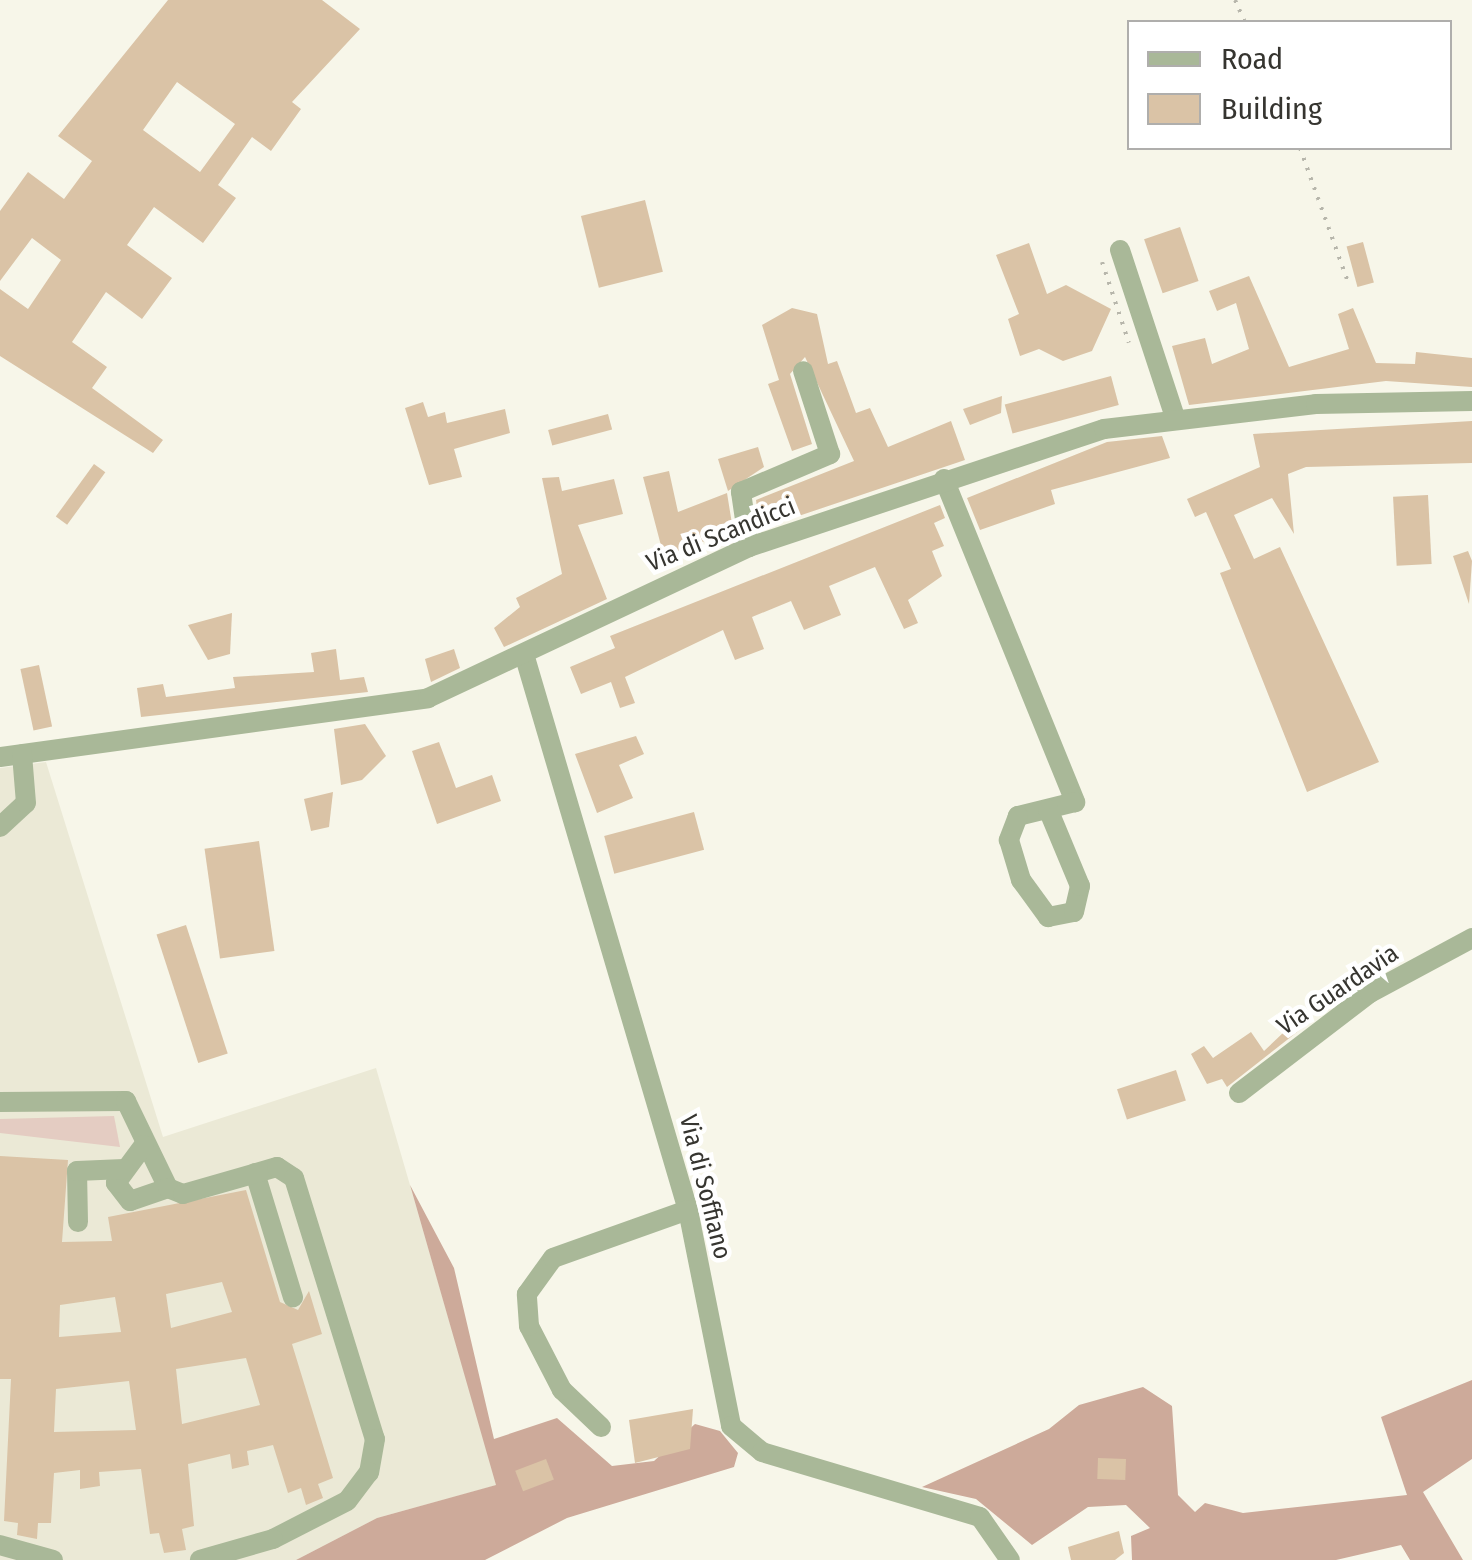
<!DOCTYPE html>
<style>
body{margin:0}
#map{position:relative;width:1472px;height:1560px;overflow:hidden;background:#f7f6e9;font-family:"Fira Sans Condensed",sans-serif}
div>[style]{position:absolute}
.built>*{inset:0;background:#ebe9d6}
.green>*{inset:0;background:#e4ccc2}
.forest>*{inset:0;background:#cdaa9a}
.building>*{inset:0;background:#dac3a6;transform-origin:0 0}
.path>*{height:4px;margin-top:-2px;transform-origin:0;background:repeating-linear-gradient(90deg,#b7b6ab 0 2.5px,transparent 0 10.5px)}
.minor>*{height:20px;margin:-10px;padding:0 10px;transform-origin:10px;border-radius:10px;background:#a9b898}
span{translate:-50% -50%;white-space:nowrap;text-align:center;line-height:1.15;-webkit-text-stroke:9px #fff;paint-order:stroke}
.street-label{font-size:25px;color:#363530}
.legend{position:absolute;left:1127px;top:20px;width:325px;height:130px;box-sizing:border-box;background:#fff;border:2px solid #afaeac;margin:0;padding:12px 18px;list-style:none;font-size:30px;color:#363530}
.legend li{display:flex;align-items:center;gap:20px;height:50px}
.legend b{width:50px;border:2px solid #afaeac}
</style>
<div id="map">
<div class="built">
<i style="clip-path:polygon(46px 762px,163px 1137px,376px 1068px,497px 1485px,377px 1518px,296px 1560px,0 1560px,0 768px)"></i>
</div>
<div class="green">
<i style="clip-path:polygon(114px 1116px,120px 1147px,0 1133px,0 1119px)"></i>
</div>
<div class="forest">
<i style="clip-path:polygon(410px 1185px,454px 1268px,494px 1439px,557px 1418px,612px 1466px,654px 1461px,695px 1424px,720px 1431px,738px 1453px,734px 1467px,567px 1518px,485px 1560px,296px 1560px,377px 1518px,496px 1485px)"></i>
<i style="clip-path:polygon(1472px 1380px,1472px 1459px,1423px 1492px,1463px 1560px,1410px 1560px,1401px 1545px,1336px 1560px,1132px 1560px,1131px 1536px,1150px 1528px,1126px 1505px,1088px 1507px,1032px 1545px,976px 1499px,922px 1487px,1049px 1429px,1079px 1405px,1143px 1387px,1172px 1406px,1178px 1495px,1195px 1512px,1205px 1503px,1243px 1513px,1407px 1495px,1381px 1417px)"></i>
</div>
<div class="building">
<i style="clip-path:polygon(evenodd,168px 0,322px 0,360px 29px,292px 102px,301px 109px,271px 151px,252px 137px,218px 185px,236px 198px,203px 243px,154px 207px,127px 245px,172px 278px,142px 319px,106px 292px,72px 342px,107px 367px,92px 388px,163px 440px,153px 453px,0 356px,0 289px,28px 309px,61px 260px,32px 238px,0 281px,0 211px,28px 172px,64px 199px,92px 161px,58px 136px,168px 0,177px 82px,235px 124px,200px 172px,143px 130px,177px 82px)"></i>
<i style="left:645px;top:200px;width:74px;height:66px;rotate:76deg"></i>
<i style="left:1180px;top:227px;width:57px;height:38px;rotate:71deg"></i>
<i style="left:1363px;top:242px;width:42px;height:17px;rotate:75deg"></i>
<i style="clip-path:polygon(1029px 243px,1047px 294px,1066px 285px,1111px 309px,1092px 351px,1063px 361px,1039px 349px,1020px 356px,1008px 319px,1019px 314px,996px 255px)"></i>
<i style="clip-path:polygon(1249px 276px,1289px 367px,1349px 349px,1338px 314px,1353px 308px,1376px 363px,1415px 364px,1416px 352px,1472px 358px,1472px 387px,1386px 381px,1189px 405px,1172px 346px,1205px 338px,1212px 364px,1249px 349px,1236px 303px,1217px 311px,1209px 291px)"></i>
<i style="clip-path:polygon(792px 308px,817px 314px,828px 364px,837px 361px,856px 413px,870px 408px,888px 447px,951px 421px,965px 460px,760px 529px,756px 500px,854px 461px,805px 357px,790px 374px,812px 444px,792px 451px,768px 384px,779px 380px,762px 325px)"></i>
<i style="left:1111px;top:376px;width:30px;height:110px;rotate:75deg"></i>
<i style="clip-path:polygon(1002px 396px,1001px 413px,970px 425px,963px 409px)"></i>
<i style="clip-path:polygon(423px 402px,428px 417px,445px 412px,447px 423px,505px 409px,510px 433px,454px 449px,462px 477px,429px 485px,405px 408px)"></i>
<i style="left:608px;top:414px;width:16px;height:62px;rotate:75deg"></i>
<i style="clip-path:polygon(1472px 421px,1472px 463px,1306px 467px,1288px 474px,1294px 534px,1272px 498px,1234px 515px,1254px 559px,1280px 547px,1379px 762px,1307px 792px,1220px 573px,1231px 569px,1206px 512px,1195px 517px,1187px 499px,1260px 467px,1253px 434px)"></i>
<i style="clip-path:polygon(1162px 436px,1170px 458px,1051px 490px,1055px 504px,980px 530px,967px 498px,1107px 442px)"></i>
<i style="clip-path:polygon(758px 447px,764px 467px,728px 491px,718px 459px)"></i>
<i style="left:94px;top:464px;width:14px;height:65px;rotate:36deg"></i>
<i style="clip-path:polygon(669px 471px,678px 512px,727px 493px,733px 530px,664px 557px,643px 477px)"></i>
<i style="clip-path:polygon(559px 477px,562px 491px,614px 479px,623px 514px,578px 525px,607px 599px,504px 647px,494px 628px,520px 607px,516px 598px,562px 574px,542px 478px)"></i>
<i style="left:1428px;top:495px;width:69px;height:35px;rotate:87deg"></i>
<i style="clip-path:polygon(940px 505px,945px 518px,934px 523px,944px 546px,932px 551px,942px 576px,908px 600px,918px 623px,904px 629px,875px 567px,829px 586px,841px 615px,804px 630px,791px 601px,752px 617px,764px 649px,735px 660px,723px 630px,625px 677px,635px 703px,620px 708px,611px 682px,581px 694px,570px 667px,615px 648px,610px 636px)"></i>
<i style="clip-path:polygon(1468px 551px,1472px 561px,1469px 604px,1453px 556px)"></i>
<i style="clip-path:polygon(232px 613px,230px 654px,208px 660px,188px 625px)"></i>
<i style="clip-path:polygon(336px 649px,340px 680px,364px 677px,368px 692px,141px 717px,137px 688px,163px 684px,166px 697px,235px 688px,233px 677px,314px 672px,311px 653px)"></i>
<i style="clip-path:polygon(454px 649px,460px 668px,431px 682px,425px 659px)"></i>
<i style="left:39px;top:665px;width:63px;height:19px;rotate:78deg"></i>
<i style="clip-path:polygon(365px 724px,386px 756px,362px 780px,341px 785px,334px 729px)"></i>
<i style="clip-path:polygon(636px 736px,644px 754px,619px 765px,633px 798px,597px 813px,575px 754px)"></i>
<i style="clip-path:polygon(439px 742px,456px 788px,492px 775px,501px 801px,437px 824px,412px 751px)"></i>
<i style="clip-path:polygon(333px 792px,329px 827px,311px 831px,304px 799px)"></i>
<i style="left:694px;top:812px;width:39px;height:93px;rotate:75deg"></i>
<i style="left:259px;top:841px;width:111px;height:55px;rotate:82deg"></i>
<i style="left:186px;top:925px;width:135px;height:31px;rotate:72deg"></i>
<i style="clip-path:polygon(1303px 1014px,1310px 1022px,1227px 1087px,1222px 1079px,1207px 1084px,1191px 1054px,1204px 1046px,1213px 1058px,1251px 1032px,1264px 1051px)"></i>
<i style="left:1176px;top:1070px;width:32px;height:62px;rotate:72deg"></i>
<i style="clip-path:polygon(evenodd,0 1156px,68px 1160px,62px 1242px,112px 1241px,108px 1217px,246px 1190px,280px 1302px,298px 1310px,309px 1291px,322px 1334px,292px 1344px,333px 1478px,318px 1484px,323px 1498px,306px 1505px,301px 1488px,288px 1493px,273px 1445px,247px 1451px,249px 1465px,232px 1469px,230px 1454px,188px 1464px,194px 1526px,182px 1529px,186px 1550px,164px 1553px,159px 1533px,150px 1534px,141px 1469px,99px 1472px,100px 1486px,80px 1489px,80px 1470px,54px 1473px,51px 1523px,38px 1523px,37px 1539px,17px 1535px,18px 1523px,4px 1521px,11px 1379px,0 1379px,0 1156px,222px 1282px,232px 1312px,171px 1328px,166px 1294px,222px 1282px,0 1156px,115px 1297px,121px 1332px,59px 1337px,60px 1305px,115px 1297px,0 1156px,246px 1358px,260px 1405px,182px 1424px,176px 1369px,246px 1358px,0 1156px,129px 1381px,136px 1430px,54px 1432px,56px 1389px,129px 1381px)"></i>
<i style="clip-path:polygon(693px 1409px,690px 1449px,635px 1463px,629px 1420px)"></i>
<i style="left:1098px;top:1458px;width:28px;height:21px;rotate:2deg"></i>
<i style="left:546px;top:1459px;width:22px;height:33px;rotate:69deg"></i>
<i style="clip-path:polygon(1119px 1531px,1124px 1553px,1115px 1560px,1071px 1560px,1068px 1547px)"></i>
</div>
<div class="path">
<i style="left:1235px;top:0;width:24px;rotate:66deg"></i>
<i style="left:1300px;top:148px;width:142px;rotate:70.3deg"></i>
<i style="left:1102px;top:262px;width:85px;rotate:71.6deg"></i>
</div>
<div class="minor">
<i style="left:1120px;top:250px;width:176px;rotate:71.8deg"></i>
<i style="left:944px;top:479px;width:349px;rotate:67.9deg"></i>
<i style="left:1075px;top:802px;width:59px;rotate:166.2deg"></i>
<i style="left:1018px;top:816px;width:26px;rotate:111deg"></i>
<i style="left:1009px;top:840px;width:42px;rotate:73.3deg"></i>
<i style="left:1021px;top:880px;width:46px;rotate:53.9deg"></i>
<i style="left:1048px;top:917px;width:26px;rotate:-11deg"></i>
<i style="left:1074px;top:912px;width:27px;rotate:-77deg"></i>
<i style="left:1080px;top:886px;width:83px;rotate:-112.6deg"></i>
<i style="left:749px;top:547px;width:56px;rotate:-98.3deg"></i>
<i style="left:741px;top:492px;width:97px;rotate:-23.1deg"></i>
<i style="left:830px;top:454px;width:87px;rotate:-108deg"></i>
<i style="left:524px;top:654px;width:580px;rotate:73.57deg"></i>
<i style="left:688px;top:1210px;width:220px;rotate:78.7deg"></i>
<i style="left:731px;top:1426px;width:40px;rotate:40deg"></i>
<i style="left:762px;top:1452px;width:227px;rotate:16.6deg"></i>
<i style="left:980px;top:1517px;width:52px;rotate:55.1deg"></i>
<i style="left:0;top:757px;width:432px;rotate:-7.8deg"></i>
<i style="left:428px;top:698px;width:355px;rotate:-25.2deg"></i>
<i style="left:749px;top:547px;width:374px;rotate:-18.4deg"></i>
<i style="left:1104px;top:429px;width:213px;rotate:-6.7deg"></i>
<i style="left:1316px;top:404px;width:156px;rotate:-1.1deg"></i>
<i style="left:0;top:827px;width:35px;rotate:-43deg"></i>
<i style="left:26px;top:803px;width:49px;rotate:-94.7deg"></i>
<i style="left:1239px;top:1093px;width:165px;rotate:-37.4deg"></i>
<i style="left:1370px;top:993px;width:116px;rotate:-28.3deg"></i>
<i style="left:0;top:1102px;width:126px;rotate:-0.5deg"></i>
<i style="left:126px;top:1101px;width:97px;rotate:64.2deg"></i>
<i style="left:168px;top:1188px;width:40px;rotate:161.1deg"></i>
<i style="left:130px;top:1201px;width:23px;rotate:-128deg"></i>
<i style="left:116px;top:1183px;width:47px;rotate:-53.6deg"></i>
<i style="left:255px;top:1173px;width:130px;rotate:73deg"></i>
<i style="left:168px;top:1188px;width:16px;rotate:22deg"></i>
<i style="left:183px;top:1194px;width:98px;rotate:-16deg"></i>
<i style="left:277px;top:1167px;width:20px;rotate:33deg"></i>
<i style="left:294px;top:1178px;width:273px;rotate:72.8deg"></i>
<i style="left:375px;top:1439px;width:34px;rotate:100deg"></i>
<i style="left:369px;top:1472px;width:36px;rotate:127deg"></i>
<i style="left:347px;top:1501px;width:83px;rotate:152.8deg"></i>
<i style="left:273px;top:1539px;width:76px;rotate:164deg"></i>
<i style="left:78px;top:1222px;width:51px;rotate:-91.1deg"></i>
<i style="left:77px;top:1171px;width:47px;rotate:-2.4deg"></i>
<i style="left:601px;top:1427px;width:54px;rotate:-136.5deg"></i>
<i style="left:562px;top:1390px;width:72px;rotate:-117.3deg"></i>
<i style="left:529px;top:1326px;width:32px;rotate:-94deg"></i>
<i style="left:527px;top:1294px;width:44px;rotate:-54.2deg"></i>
<i style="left:553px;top:1258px;width:143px;rotate:-19.6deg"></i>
<i style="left:0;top:1545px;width:55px;rotate:15.8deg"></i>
</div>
<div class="street-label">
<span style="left:721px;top:535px;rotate:-22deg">Via di Scandicci</span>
<span style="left:1338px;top:990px;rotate:-34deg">Via Guardavia</span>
<span style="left:705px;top:1187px;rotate:76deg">Via di Soffiano</span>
</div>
<ul class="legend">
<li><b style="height:12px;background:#a9b898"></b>Road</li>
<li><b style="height:28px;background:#dac3a6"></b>Building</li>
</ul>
</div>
